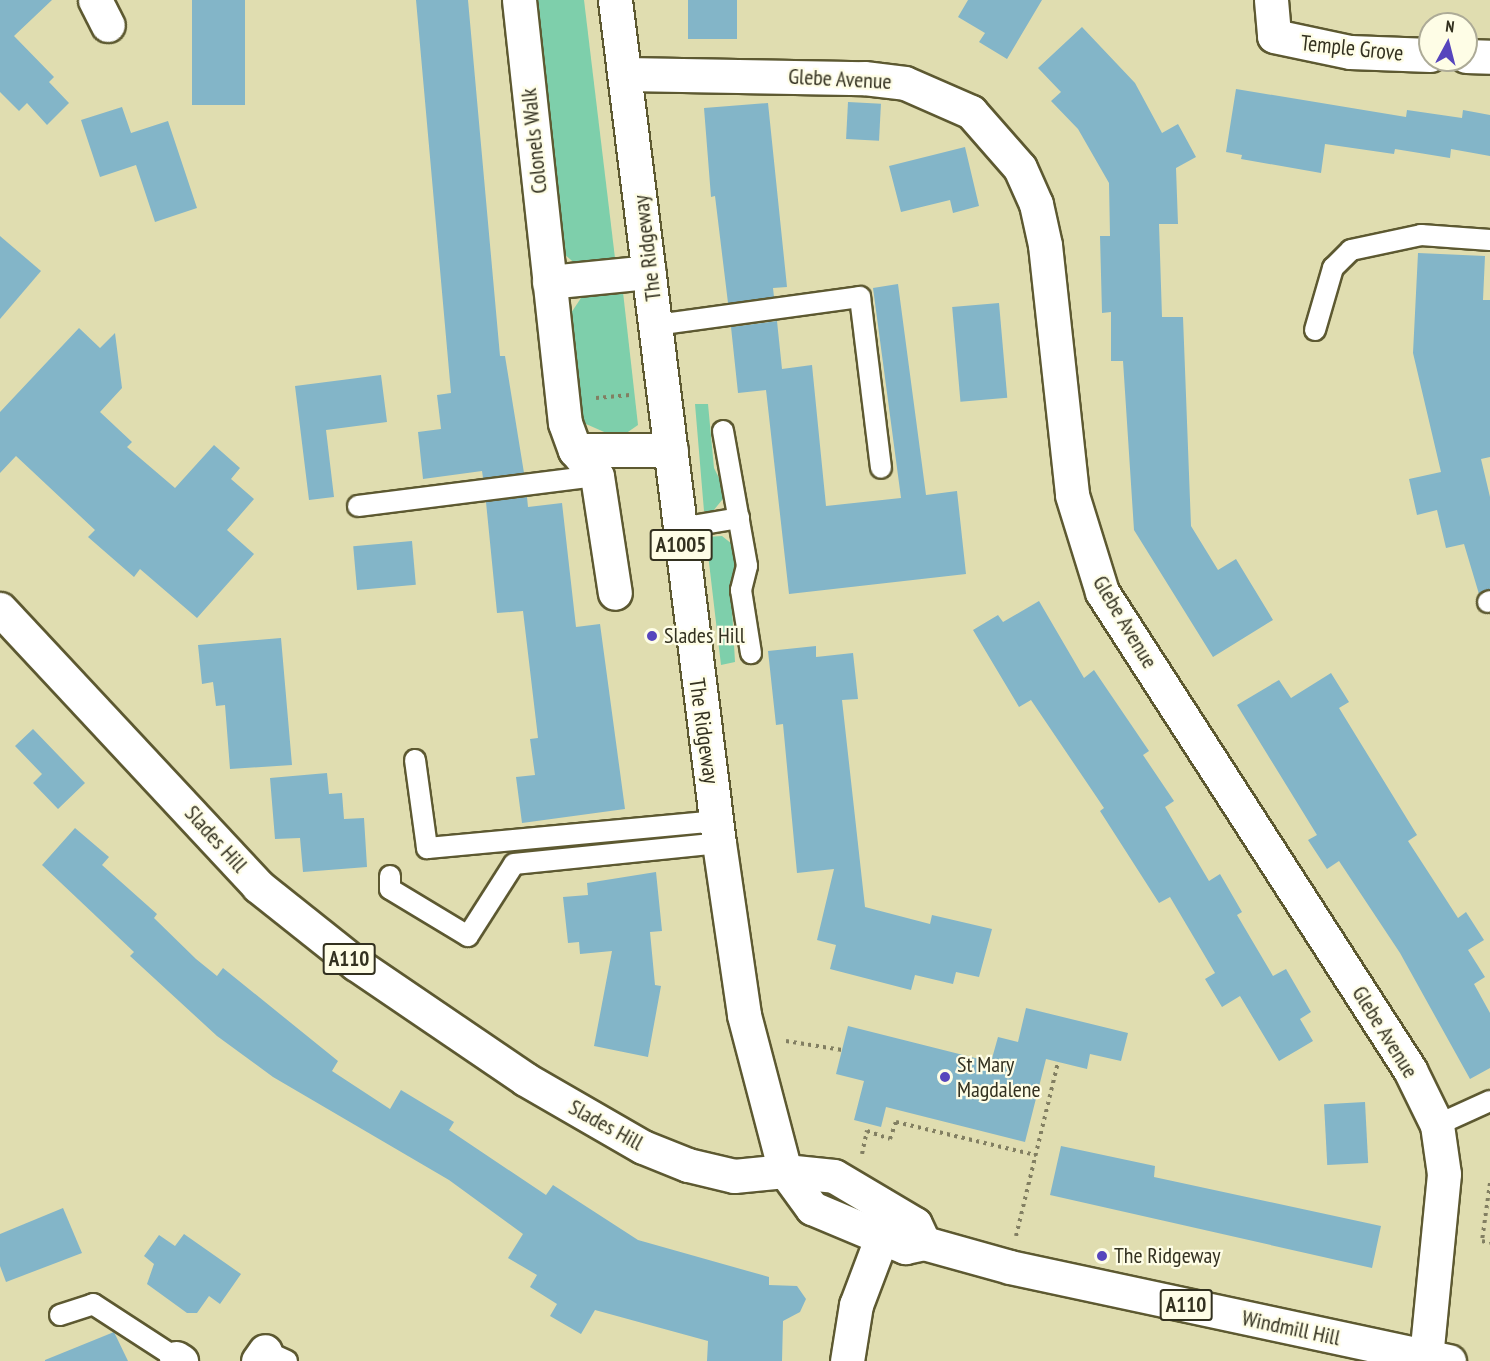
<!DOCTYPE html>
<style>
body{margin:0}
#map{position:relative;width:1490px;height:1361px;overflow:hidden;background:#e0ddb0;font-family:"PT Sans Narrow",sans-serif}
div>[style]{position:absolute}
.green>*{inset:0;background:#7ecfab}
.building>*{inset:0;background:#83b5c8;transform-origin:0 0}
.path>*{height:4px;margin-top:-2px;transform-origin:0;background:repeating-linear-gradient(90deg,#827f62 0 3px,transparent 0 7.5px)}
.roads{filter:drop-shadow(2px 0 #5d5931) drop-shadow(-2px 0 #5d5931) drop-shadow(0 2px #5d5931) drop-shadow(0 -2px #5d5931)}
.service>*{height:20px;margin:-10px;padding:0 10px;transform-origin:10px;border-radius:10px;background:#fff}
.minor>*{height:33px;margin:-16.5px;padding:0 16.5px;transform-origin:16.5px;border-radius:16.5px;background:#fff}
.primary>*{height:33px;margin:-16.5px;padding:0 16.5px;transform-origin:16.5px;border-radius:16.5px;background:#fff}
.dots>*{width:16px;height:16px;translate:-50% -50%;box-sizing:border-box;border:3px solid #fefde6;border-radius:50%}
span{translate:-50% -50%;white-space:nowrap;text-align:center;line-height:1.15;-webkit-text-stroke:4.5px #fefde6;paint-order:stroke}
.shield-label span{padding:2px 4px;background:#fefde6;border:2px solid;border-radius:4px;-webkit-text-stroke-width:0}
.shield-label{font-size:21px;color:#333120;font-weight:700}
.street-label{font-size:22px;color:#333120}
.poi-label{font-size:22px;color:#333120}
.left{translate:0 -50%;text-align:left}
.north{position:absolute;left:1418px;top:12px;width:60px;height:60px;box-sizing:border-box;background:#fefde6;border:2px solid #adab97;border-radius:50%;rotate:7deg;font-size:16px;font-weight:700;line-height:24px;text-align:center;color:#333120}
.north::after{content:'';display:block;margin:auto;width:21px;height:27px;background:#5645bd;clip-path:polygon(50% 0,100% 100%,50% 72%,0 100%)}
</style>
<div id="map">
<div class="green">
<i style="clip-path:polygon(534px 0,584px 0,615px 258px,608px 264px,578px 266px,564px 254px,559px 240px)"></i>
<i style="clip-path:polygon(609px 287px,623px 292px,638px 425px,625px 434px,611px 435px,586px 424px,577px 410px,571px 313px,583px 295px)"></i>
<i style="clip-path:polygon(695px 404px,708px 404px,714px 468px,727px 494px,713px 511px,704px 511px)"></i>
<i style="clip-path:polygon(722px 536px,737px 548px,738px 558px,731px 591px,735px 662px,721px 665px,706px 537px)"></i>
</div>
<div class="building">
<i style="clip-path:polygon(0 0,52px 0,14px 36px,54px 77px,49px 82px,69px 103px,47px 125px,27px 103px,19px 111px,0 92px)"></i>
<i style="left:192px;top:0;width:53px;height:105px"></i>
<i style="clip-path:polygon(416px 0,468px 0,500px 356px,505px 356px,524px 473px,483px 478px,482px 471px,423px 479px,418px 432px,441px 429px,437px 395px,451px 393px)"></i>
<i style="left:688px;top:0;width:49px;height:39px"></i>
<i style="clip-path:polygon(968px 0,1042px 0,1007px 59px,979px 42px,985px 33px,958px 17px)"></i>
<i style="clip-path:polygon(1082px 27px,1135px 83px,1162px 133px,1178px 124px,1196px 157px,1176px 168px,1178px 224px,1159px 224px,1162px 317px,1183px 317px,1191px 526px,1218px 570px,1236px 559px,1273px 620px,1213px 657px,1134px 530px,1123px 361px,1111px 361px,1111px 312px,1102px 313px,1100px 236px,1110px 236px,1109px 183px,1078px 129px,1051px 101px,1061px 92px,1038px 68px)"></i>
<i style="clip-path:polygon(1236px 89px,1406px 117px,1407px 110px,1462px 118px,1463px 110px,1490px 115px,1490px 156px,1451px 149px,1450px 158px,1395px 149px,1394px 154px,1325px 144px,1321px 173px,1241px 159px,1242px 155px,1226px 152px)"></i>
<i style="left:848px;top:102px;width:33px;height:37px;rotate:3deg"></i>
<i style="clip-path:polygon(768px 103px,787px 287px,773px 288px,774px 297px,728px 303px,715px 196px,711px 197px,704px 108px)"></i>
<i style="clip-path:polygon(122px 107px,131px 133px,168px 121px,197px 208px,155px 222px,136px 165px,100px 177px,81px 120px)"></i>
<i style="clip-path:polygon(965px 147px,979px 206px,953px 213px,950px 200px,901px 212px,889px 166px)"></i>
<i style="clip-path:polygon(0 236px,41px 271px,0 319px)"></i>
<i style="clip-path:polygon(1418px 253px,1485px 256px,1483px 300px,1490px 300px,1490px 457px,1481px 459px,1490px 497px,1490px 589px,1479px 594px,1464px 544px,1446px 548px,1437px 510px,1417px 515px,1409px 479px,1441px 472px,1413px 353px)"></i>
<i style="clip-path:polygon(898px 284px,926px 495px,957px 491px,966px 574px,789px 594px,766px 390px,738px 393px,731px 327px,777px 321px,782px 369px,812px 365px,826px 506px,901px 498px,873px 288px)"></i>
<i style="left:999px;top:303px;width:95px;height:47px;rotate:85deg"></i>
<i style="clip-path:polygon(79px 328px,100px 348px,115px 333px,122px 388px,100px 412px,132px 442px,127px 447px,175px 488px,214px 445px,240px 468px,231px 479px,254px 499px,227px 530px,254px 554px,197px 618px,140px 569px,134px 577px,88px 537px,95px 530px,16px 456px,0 473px,0 412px)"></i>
<i style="clip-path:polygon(381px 375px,387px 422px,326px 430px,334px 497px,309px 500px,295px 386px)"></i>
<i style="clip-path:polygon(527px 497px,528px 507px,562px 503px,576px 627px,600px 624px,625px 809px,522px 823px,516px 777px,535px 775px,530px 739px,538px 738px,523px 611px,497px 613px,486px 502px)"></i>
<i style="left:412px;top:541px;width:44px;height:59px;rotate:85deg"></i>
<i style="clip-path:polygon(1039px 601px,1084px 678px,1094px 670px,1149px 751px,1143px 755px,1174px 801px,1165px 807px,1209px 881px,1220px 874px,1242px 912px,1237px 915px,1273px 976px,1286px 969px,1311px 1012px,1300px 1019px,1313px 1041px,1279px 1061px,1240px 996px,1222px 1007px,1205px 979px,1215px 973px,1170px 897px,1159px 903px,1100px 811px,1104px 808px,1031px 700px,1019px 707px,973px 630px,998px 615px,1003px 622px)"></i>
<i style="clip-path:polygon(281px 638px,292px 765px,230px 769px,225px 705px,216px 706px,213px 682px,202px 684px,198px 645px)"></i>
<i style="clip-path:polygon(816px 646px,816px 657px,853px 653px,858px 699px,842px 700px,865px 907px,930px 924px,932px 915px,992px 929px,979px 977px,956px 972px,953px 984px,915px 975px,911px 990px,830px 969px,836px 945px,817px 940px,834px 869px,797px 873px,783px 724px,776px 725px,768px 651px)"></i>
<i style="clip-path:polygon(1331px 673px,1349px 702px,1339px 708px,1417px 835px,1408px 841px,1458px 918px,1466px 912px,1484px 940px,1468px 950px,1485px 977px,1474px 984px,1490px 1013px,1490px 1068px,1470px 1079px,1400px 953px,1339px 861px,1327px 869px,1308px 840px,1317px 835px,1237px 705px,1279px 680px,1291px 698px)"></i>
<i style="clip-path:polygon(33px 729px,85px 783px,58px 809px,33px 783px,42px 774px,15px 746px)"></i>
<i style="clip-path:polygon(327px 773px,329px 794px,342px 793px,344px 819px,364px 818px,367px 867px,303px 872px,300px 838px,275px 839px,270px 778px)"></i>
<i style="clip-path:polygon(75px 828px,109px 857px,102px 865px,157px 914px,154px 918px,196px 959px,217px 976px,223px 968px,338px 1061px,332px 1071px,390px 1109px,401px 1090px,454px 1122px,449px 1130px,546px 1195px,553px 1185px,638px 1240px,769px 1277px,769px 1285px,797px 1286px,806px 1299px,800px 1312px,783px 1321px,782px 1361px,707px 1361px,708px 1341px,595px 1310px,581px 1334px,550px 1316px,557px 1304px,530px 1287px,537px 1275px,508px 1258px,523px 1234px,449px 1180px,273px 1077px,217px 1036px,130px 956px,134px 952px,42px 865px)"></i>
<i style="clip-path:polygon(656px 872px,662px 931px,650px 932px,655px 985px,661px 986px,648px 1057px,594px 1046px,612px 951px,580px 954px,579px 942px,568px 943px,563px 897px,588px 895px,587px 883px)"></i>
<i style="clip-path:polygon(1026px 1008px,1128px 1033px,1121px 1061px,1090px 1054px,1087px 1069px,1046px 1059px,1025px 1142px,886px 1107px,881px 1127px,854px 1120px,864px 1081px,836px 1074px,848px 1026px,991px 1062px,998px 1037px,1018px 1042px)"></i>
<i style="left:1365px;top:1102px;width:61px;height:41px;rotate:87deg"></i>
<i style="clip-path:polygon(1061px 1146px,1155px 1166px,1154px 1177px,1381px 1226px,1372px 1268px,1050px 1195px)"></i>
<i style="clip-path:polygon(63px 1208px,82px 1253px,6px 1282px,0 1266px,0 1234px)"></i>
<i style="clip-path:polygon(184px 1234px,241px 1274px,220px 1304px,209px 1296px,197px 1313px,187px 1313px,147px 1284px,154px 1264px,144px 1256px,159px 1235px,175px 1246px)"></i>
<i style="clip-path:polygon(114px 1332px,128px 1361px,45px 1361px,45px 1360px)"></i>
</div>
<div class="path">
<i style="left:596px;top:398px;width:34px;rotate:-5deg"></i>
<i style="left:786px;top:1041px;width:57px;rotate:9.1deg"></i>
<i style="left:862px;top:1154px;width:24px;rotate:-78deg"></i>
<i style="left:867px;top:1131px;width:24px;rotate:19deg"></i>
<i style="left:890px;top:1139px;width:18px;rotate:-71deg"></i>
<i style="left:896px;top:1122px;width:144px;rotate:13.3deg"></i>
<i style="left:1490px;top:1183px;width:59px;rotate:97.9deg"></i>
<i style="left:1482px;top:1241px;width:8px;rotate:14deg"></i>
<i style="left:1016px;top:1236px;width:179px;rotate:-76.4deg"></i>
</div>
<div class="roads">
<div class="service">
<i style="left:656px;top:325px;width:206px;rotate:-7.8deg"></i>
<i style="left:860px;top:297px;width:172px;rotate:83deg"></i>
<i style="left:1315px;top:330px;width:65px;rotate:-73.8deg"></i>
<i style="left:1333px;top:268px;width:25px;rotate:-45deg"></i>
<i style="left:1351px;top:250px;width:72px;rotate:-12.1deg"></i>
<i style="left:1421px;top:235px;width:69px;rotate:4.1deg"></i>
<i style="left:723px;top:431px;width:137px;rotate:79.9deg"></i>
<i style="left:747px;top:566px;width:25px;rotate:104deg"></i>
<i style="left:741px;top:590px;width:64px;rotate:81deg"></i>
<i style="left:358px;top:506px;width:241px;rotate:-7.2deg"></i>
<i style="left:680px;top:528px;width:60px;rotate:-9.6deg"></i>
<i style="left:1488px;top:602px;width:2px;rotate:-27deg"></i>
<i style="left:415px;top:760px;width:89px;rotate:82.2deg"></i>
<i style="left:427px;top:848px;width:290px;rotate:-5.3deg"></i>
<i style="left:390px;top:876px;width:13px;rotate:90deg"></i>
<i style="left:390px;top:889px;width:91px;rotate:31.1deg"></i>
<i style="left:468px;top:936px;width:85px;rotate:-57.4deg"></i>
<i style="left:514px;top:864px;width:206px;rotate:-5.8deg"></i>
<i style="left:1437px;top:1125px;width:58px;rotate:-24.4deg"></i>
<i style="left:60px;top:1315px;width:35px;rotate:-18deg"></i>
<i style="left:93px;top:1304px;width:99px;rotate:33deg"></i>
<i style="left:265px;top:1351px;width:24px;rotate:24deg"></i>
</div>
<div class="minor">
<i style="left:95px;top:0;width:28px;rotate:63deg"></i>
<i style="left:519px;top:0;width:425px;rotate:83.8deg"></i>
<i style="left:565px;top:423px;width:29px;rotate:70deg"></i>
<i style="left:575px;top:450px;width:34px;rotate:50deg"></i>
<i style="left:597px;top:476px;width:118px;rotate:81.3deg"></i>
<i style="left:1271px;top:0;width:36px;rotate:85deg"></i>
<i style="left:1274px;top:36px;width:78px;rotate:11.9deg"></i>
<i style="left:1350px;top:52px;width:80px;rotate:2.1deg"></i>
<i style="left:1466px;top:56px;width:24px;rotate:2deg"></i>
<i style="left:626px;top:74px;width:238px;rotate:1deg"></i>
<i style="left:864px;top:78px;width:41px;rotate:7deg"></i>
<i style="left:905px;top:83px;width:72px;rotate:23.7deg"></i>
<i style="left:971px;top:112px;width:74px;rotate:48.8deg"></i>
<i style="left:1020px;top:168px;width:39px;rotate:66deg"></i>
<i style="left:1036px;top:204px;width:42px;rotate:77.6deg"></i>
<i style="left:1045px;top:245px;width:251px;rotate:83.8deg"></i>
<i style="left:1072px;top:495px;width:102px;rotate:72.8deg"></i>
<i style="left:1102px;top:592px;width:569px;rotate:57.2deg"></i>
<i style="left:1410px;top:1070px;width:61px;rotate:63.9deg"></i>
<i style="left:1437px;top:1125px;width:49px;rotate:81.9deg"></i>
<i style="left:1444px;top:1174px;width:184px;rotate:95.6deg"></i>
<i style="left:549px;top:282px;width:100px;rotate:-5.7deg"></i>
<i style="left:575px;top:450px;width:96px"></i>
<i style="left:176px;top:1358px;width:6px;rotate:31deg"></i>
<i style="left:258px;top:1361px;width:12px;rotate:-55deg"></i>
<i style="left:847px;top:1361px;width:57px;rotate:-80.9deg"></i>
<i style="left:856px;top:1305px;width:71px;rotate:-69.3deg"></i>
</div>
<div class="primary">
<i style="left:615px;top:0;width:849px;rotate:82.97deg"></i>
<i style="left:719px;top:843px;width:174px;rotate:81.7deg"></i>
<i style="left:744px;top:1015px;width:161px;rotate:75.3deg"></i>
<i style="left:785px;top:1171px;width:46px;rotate:53.9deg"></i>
<i style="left:812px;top:1208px;width:101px;rotate:22.8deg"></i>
<i style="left:905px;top:1247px;width:19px;rotate:-12deg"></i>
<i style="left:924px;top:1243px;width:89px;rotate:15.6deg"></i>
<i style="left:1010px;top:1267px;width:449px;rotate:12.1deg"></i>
<i style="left:0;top:609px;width:379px;rotate:47deg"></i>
<i style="left:258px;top:886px;width:125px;rotate:38.5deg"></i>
<i style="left:356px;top:964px;width:204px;rotate:34.2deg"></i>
<i style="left:525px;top:1079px;width:136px;rotate:30deg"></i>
<i style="left:643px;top:1147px;width:48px;rotate:21.8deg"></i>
<i style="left:688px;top:1165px;width:47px;rotate:13.4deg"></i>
<i style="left:734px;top:1176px;width:51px;rotate:-5.6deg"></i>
<i style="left:785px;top:1171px;width:49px;rotate:5.8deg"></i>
<i style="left:834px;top:1176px;width:94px;rotate:30.7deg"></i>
<i style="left:915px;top:1224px;width:21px;rotate:65deg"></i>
</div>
</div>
<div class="dots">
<i style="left:652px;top:636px;background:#5645bd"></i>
<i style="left:945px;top:1077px;background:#5645bd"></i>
<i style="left:1102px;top:1256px;background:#5645bd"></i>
</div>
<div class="shield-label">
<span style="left:681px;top:545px">A1005</span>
<span style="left:349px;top:959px">A110</span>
<span style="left:1186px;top:1305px">A110</span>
</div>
<div class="street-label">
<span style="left:1352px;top:48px;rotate:6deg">Temple Grove</span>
<span style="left:840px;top:79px;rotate:3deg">Glebe Avenue</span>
<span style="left:534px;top:141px;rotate:-96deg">Colonels Walk</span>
<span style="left:647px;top:248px;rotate:-97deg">The Ridgeway</span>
<span style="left:1125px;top:622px;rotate:59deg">Glebe Avenue</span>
<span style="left:704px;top:731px;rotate:82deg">The Ridgeway</span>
<span style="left:216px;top:839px;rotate:48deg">Slades Hill</span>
<span style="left:1385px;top:1032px;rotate:58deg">Glebe Avenue</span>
<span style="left:606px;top:1125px;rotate:29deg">Slades Hill</span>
<span style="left:1291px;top:1328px;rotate:12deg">Windmill Hill</span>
</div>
<div class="poi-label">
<span class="left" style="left:664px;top:636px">Slades Hill</span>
<span class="left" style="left:957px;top:1077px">St Mary<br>Magdalene</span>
<span class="left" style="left:1114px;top:1256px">The Ridgeway</span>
</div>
<div class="north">N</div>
</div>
